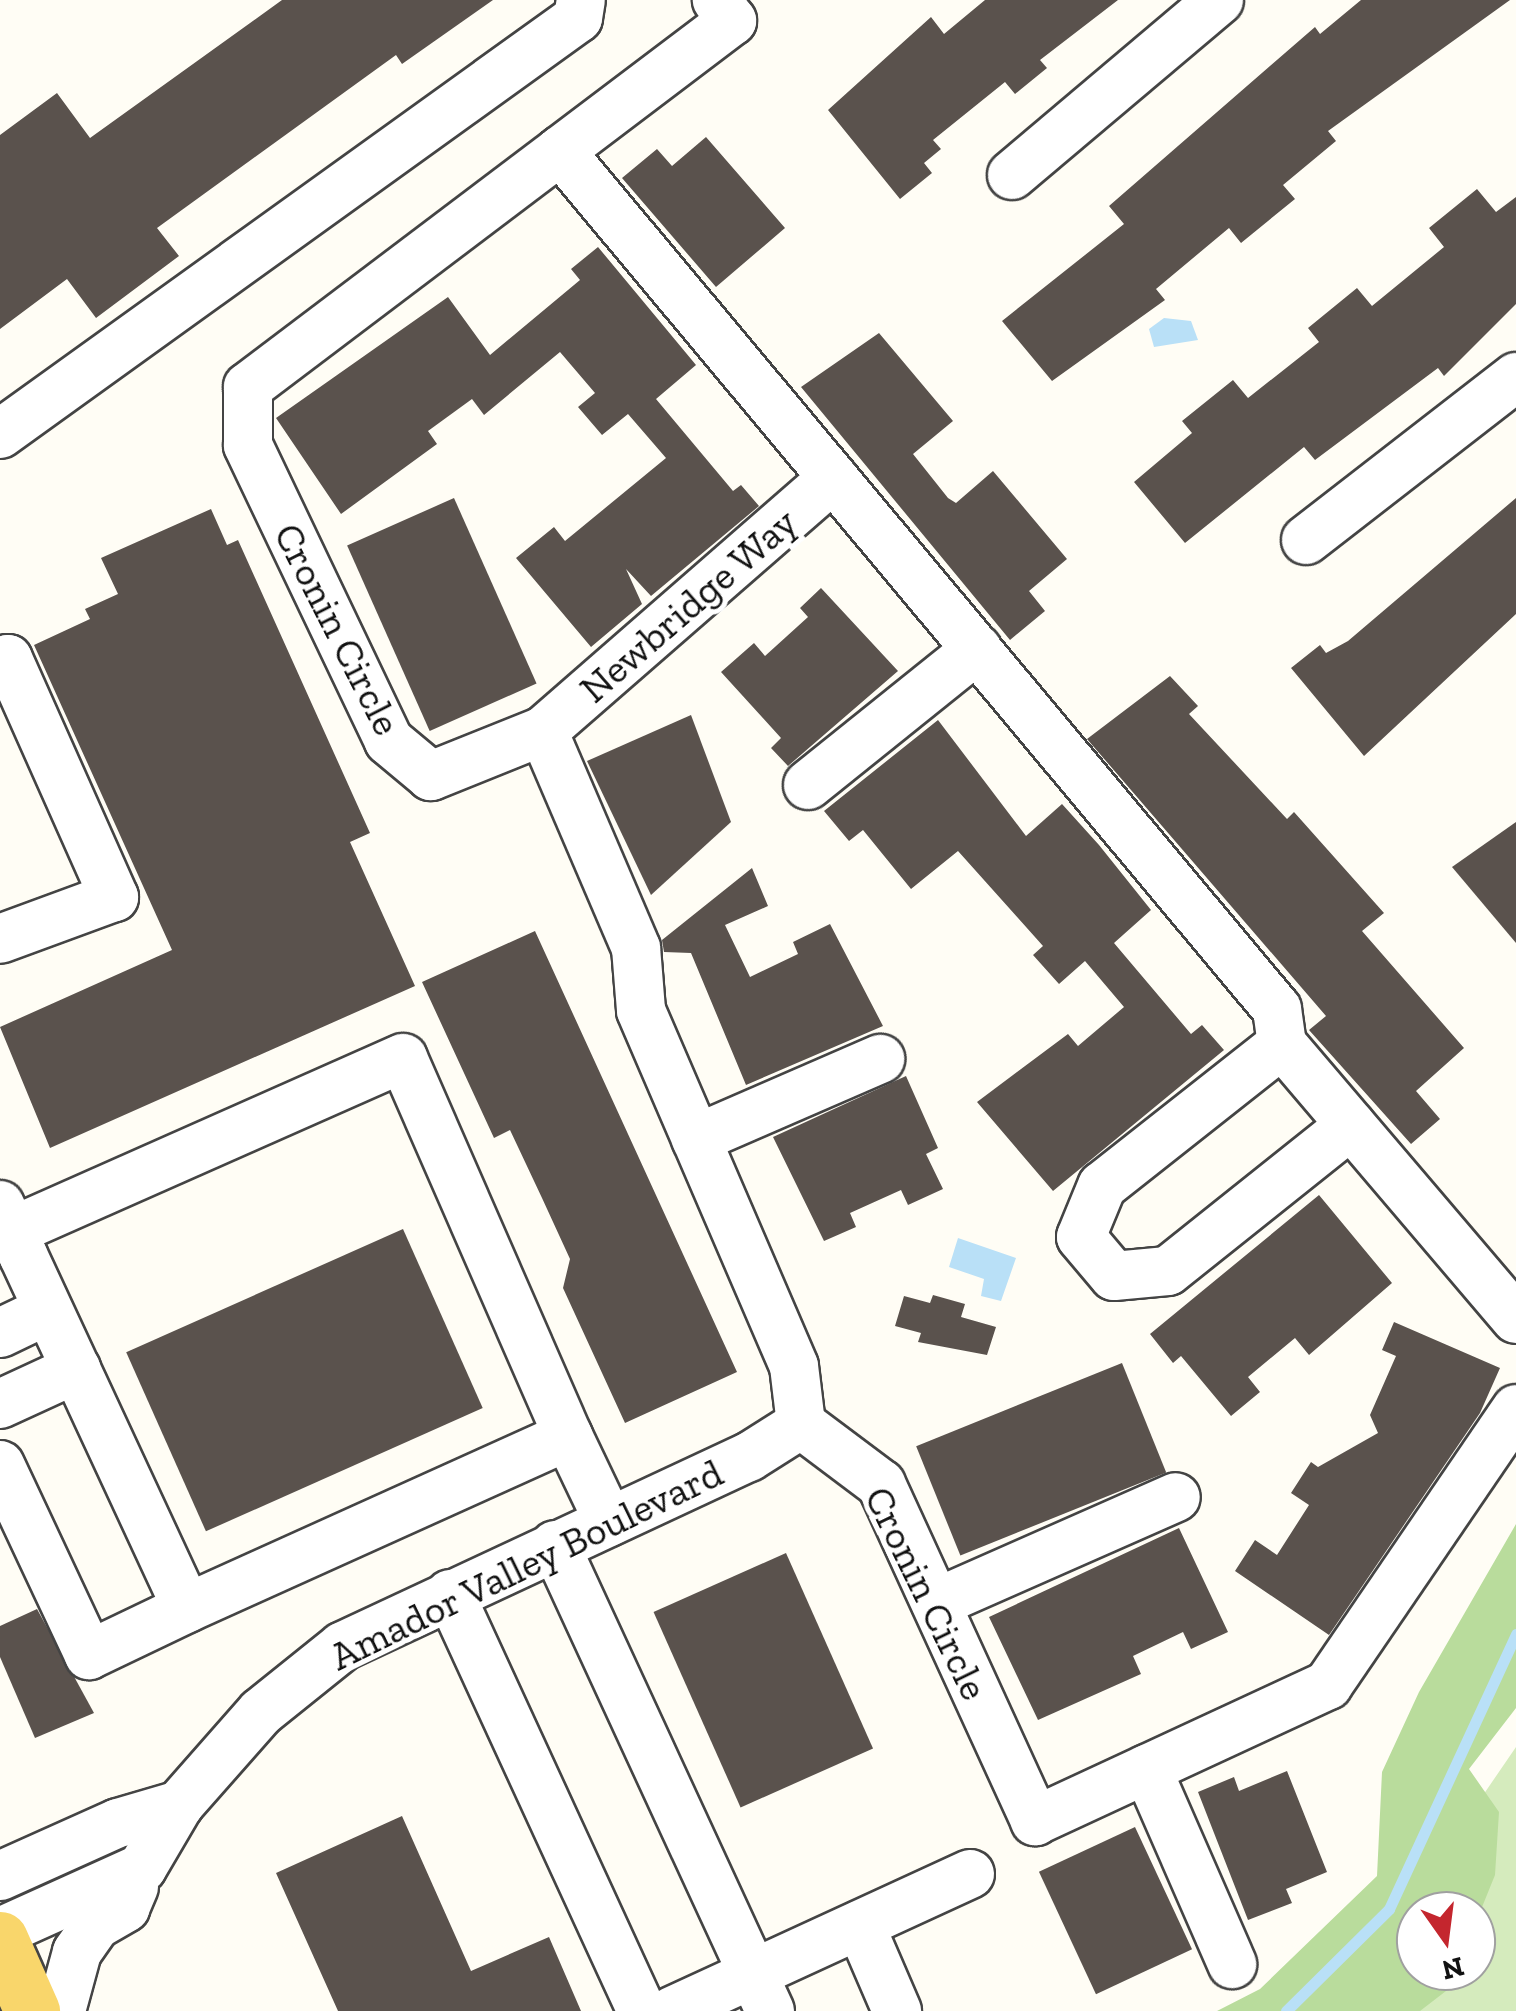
<!DOCTYPE html>
<style>
body{margin:0}
#map{position:relative;width:1516px;height:2011px;overflow:hidden;background:#fffdf5;font-family:"Zilla Slab",serif}
div>[style]{position:absolute}
.green>*{inset:0;background:#d5ebbd}
.forest>*{inset:0;background:#b9dc9c}
.water>*{inset:0;background:#b9e0f7}
.stream>*{height:11px;margin:-5.5px;padding:0 5.5px;transform-origin:5.5px;border-radius:5.5px;background:#b9e0f7}
.building>*{inset:0;background:#5a524d;transform-origin:0 0}
.roads{filter:drop-shadow(2px 0 #444) drop-shadow(-2px 0 #444) drop-shadow(0 2px #444) drop-shadow(0 -2px #444)}
.minor>*{height:48px;margin:-24px;padding:0 24px;transform-origin:24px;border-radius:24px;background:#fff}
.major>*{height:55px;margin:-27.5px;padding:0 27.5px;transform-origin:27.5px;border-radius:27.5px;background:#f9d66b}
span{translate:-50% -50%;white-space:nowrap;text-align:center;line-height:1.15;-webkit-text-stroke:10px #fff;paint-order:stroke}
.street-label{font-size:40px;color:#111}
.north{position:absolute;left:1396px;top:1891px;width:100px;height:100px;box-sizing:border-box;background:#fff;border:2px solid #a0a0a0;border-radius:50%;rotate:166deg;font-size:28px;font-weight:700;line-height:40px;text-align:center;color:#111}
.north::after{content:'';display:block;margin:auto;width:35px;height:45px;background:#c4262e;clip-path:polygon(50% 0,100% 100%,50% 72%,0 100%)}
</style>
<div id="map">
<div class="green">
<i style="clip-path:polygon(evenodd,1516px 1747px,1516px 2011px,1308px 2011px,1466px 1820px,1516px 1747px,1416px 1911px,1476px 1911px,1476px 1971px,1416px 1971px,1416px 1911px)"></i>
</div>
<div class="forest">
<i style="clip-path:polygon(1516px 1524px,1516px 1708px,1469px 1769px,1499px 1812px,1495px 1875px,1476px 1922px,1476px 1911px,1416px 1911px,1416px 1971px,1472px 1971px,1420px 2011px,1217px 2011px,1260px 1989px,1377px 1876px,1382px 1772px,1419px 1692px)"></i>
</div>
<div class="water">
<i style="clip-path:polygon(1164px 318px,1191px 321px,1198px 340px,1154px 347px,1149px 329px)"></i>
<i style="clip-path:polygon(958px 1238px,1016px 1258px,1001px 1301px,981px 1296px,984px 1279px,949px 1267px)"></i>
</div>
<div class="stream">
<i style="left:1286px;top:2011px;width:145px;rotate:-44.7deg"></i>
<i style="left:1389px;top:1909px;width:303px;rotate:-65.2deg"></i>
</div>
<div class="building">
<i style="clip-path:polygon(282px 0,493px 0,402px 64px,396px 55px,157px 228px,179px 256px,96px 318px,67px 279px,0 329px,0 135px,57px 93px,90px 138px)"></i>
<i style="clip-path:polygon(985px 0,1118px 0,1040px 60px,1047px 68px,1015px 94px,1005px 82px,933px 140px,941px 149px,924px 163px,932px 173px,900px 199px,828px 110px,931px 17px,944px 34px)"></i>
<i style="clip-path:polygon(1361px 0,1510px 0,1328px 131px,1336px 141px,1283px 185px,1295px 199px,1241px 243px,1229px 228px,1156px 289px,1165px 300px,1052px 381px,1002px 321px,1124px 224px,1109px 206px,1315px 27px,1320px 34px)"></i>
<i style="clip-path:polygon(706px 137px,785px 228px,716px 287px,622px 178px,657px 149px,672px 166px)"></i>
<i style="clip-path:polygon(1477px 189px,1496px 212px,1516px 197px,1516px 304px,1444px 376px,1438px 368px,1315px 460px,1304px 447px,1185px 543px,1134px 482px,1192px 433px,1182px 421px,1233px 380px,1248px 398px,1319px 342px,1308px 328px,1357px 288px,1372px 306px,1444px 247px,1429px 228px)"></i>
<i style="clip-path:polygon(598px 247px,696px 365px,656px 399px,733px 491px,741px 485px,759px 506px,651px 596px,626px 569px,642px 604px,591px 647px,516px 558px,554px 527px,565px 541px,666px 458px,628px 414px,602px 435px,578px 407px,595px 393px,560px 352px,484px 415px,472px 399px,428px 431px,437px 444px,341px 514px,276px 418px,448px 297px,490px 355px,580px 280px,571px 269px)"></i>
<i style="clip-path:polygon(879px 333px,953px 421px,913px 454px,948px 498px,956px 503px,993px 471px,1067px 559px,1029px 591px,1045px 611px,1010px 640px,801px 387px)"></i>
<i style="left:454px;top:498px;width:203px;height:117px;rotate:66deg"></i>
<i style="clip-path:polygon(1516px 498px,1516px 614px,1364px 756px,1291px 668px,1320px 645px,1326px 653px,1348px 641px)"></i>
<i style="clip-path:polygon(211px 509px,227px 545px,238px 540px,370px 833px,350px 842px,415px 986px,50px 1148px,0 1027px,172px 950px,34px 645px,90px 619px,85px 609px,118px 594px,101px 558px)"></i>
<i style="clip-path:polygon(821px 588px,898px 671px,788px 766px,771px 748px,781px 738px,721px 672px,754px 643px,765px 656px,808px 617px,800px 608px)"></i>
<i style="clip-path:polygon(1170px 676px,1198px 706px,1189px 714px,1287px 819px,1294px 812px,1384px 913px,1362px 931px,1464px 1048px,1416px 1091px,1440px 1119px,1411px 1144px,1309px 1030px,1326px 1016px,1087px 739px)"></i>
<i style="clip-path:polygon(691px 715px,731px 822px,651px 895px,587px 761px)"></i>
<i style="clip-path:polygon(938px 720px,1026px 836px,1062px 804px,1099px 845px,1151px 910px,1114px 943px,1191px 1034px,1202px 1025px,1224px 1050px,1053px 1191px,977px 1102px,1068px 1034px,1078px 1046px,1124px 1007px,1085px 961px,1059px 984px,1033px 955px,1043px 946px,958px 851px,911px 889px,863px 830px,849px 841px,824px 811px)"></i>
<i style="clip-path:polygon(1516px 822px,1516px 943px,1452px 867px)"></i>
<i style="clip-path:polygon(752px 868px,768px 906px,725px 925px,750px 977px,798px 954px,793px 942px,830px 924px,883px 1026px,746px 1085px,691px 953px,664px 952px,662px 940px)"></i>
<i style="clip-path:polygon(535px 931px,737px 1372px,625px 1423px,563px 1288px,570px 1259px,542px 1198px,510px 1130px,494px 1138px,422px 982px)"></i>
<i style="clip-path:polygon(906px 1076px,938px 1148px,926px 1154px,943px 1189px,908px 1205px,901px 1190px,850px 1213px,856px 1227px,824px 1241px,773px 1137px)"></i>
<i style="clip-path:polygon(1319px 1195px,1392px 1283px,1309px 1355px,1295px 1338px,1248px 1377px,1260px 1392px,1231px 1416px,1181px 1356px,1173px 1363px,1150px 1334px)"></i>
<i style="left:403px;top:1229px;width:196px;height:303px;rotate:66deg"></i>
<i style="clip-path:polygon(933px 1295px,965px 1304px,961px 1317px,996px 1327px,987px 1355px,918px 1342px,921px 1333px,895px 1326px,904px 1296px,930px 1303px)"></i>
<i style="clip-path:polygon(1394px 1322px,1500px 1368px,1480px 1413px,1329px 1635px,1235px 1571px,1255px 1540px,1277px 1555px,1309px 1505px,1291px 1493px,1311px 1462px,1318px 1467px,1378px 1433px,1370px 1415px,1396px 1356px,1382px 1350px)"></i>
<i style="left:1122px;top:1363px;width:118px;height:222px;rotate:68deg"></i>
<i style="clip-path:polygon(1179px 1528px,1228px 1632px,1191px 1649px,1183px 1632px,1133px 1656px,1141px 1674px,1038px 1720px,989px 1617px)"></i>
<i style="left:786px;top:1553px;width:214px;height:145px;rotate:66deg"></i>
<i style="clip-path:polygon(37px 1609px,94px 1713px,35px 1738px,0 1657px,0 1626px)"></i>
<i style="clip-path:polygon(1287px 1771px,1327px 1872px,1286px 1889px,1292px 1903px,1248px 1920px,1198px 1792px,1234px 1777px,1239px 1791px)"></i>
<i style="clip-path:polygon(402px 1816px,471px 1971px,549px 1937px,581px 2011px,338px 2011px,276px 1873px)"></i>
<i style="left:1135px;top:1827px;width:135px;height:106px;rotate:65deg"></i>
</div>
<div class="roads">
<div class="minor">
<i style="left:560px;top:151px;width:216px;rotate:-37.1deg"></i>
<i style="left:732px;top:21px;width:26px;rotate:-126deg"></i>
<i style="left:1012px;top:175px;width:271px;rotate:-40.2deg"></i>
<i style="left:0;top:434px;width:712px;rotate:-35.74deg"></i>
<i style="left:578px;top:18px;width:18px;rotate:-81deg"></i>
<i style="left:1306px;top:540px;width:266px;rotate:-37.8deg"></i>
<i style="left:0;top:665px;width:10px;rotate:-37deg"></i>
<i style="left:8px;top:659px;width:261px;rotate:66deg"></i>
<i style="left:114px;top:897px;width:121px;rotate:159.8deg"></i>
<i style="left:543px;top:731px;width:385px;rotate:-41.1deg"></i>
<i style="left:808px;top:785px;width:217px;rotate:-38.8deg"></i>
<i style="left:1282px;top:1044px;width:229px;rotate:141.7deg"></i>
<i style="left:1102px;top:1186px;width:55px;rotate:112.4deg"></i>
<i style="left:1081px;top:1237px;width:51px;rotate:49.8deg"></i>
<i style="left:1114px;top:1276px;width:54px;rotate:-5.3deg"></i>
<i style="left:1168px;top:1271px;width:234px;rotate:-38.6deg"></i>
<i style="left:696px;top:1139px;width:201px;rotate:-23.5deg"></i>
<i style="left:0;top:1205px;width:55px;rotate:65.3deg"></i>
<i style="left:23px;top:1255px;width:389px;rotate:65.1deg"></i>
<i style="left:187px;top:1608px;width:418px;rotate:-24.3deg"></i>
<i style="left:568px;top:1436px;width:412px;rotate:-113.6deg"></i>
<i style="left:403px;top:1058px;width:428px;rotate:156.1deg"></i>
<i style="left:0;top:1333px;width:53px;rotate:-25.6deg"></i>
<i style="left:0;top:1404px;width:84px;rotate:-24.7deg"></i>
<i style="left:801px;top:1424px;width:58px;rotate:-96.9deg"></i>
<i style="left:794px;top:1366px;width:387px;rotate:-113.3deg"></i>
<i style="left:641px;top:1010px;width:62px;rotate:-94.6deg"></i>
<i style="left:636px;top:948px;width:236px;rotate:-113.2deg"></i>
<i style="left:543px;top:731px;width:121px;rotate:158.1deg"></i>
<i style="left:431px;top:776px;width:55px;rotate:-140.2deg"></i>
<i style="left:389px;top:741px;width:328px;rotate:-115.5deg"></i>
<i style="left:248px;top:445px;width:58px;rotate:-90deg"></i>
<i style="left:248px;top:387px;width:391px;rotate:-37.1deg"></i>
<i style="left:560px;top:151px;width:1118px;rotate:50.12deg"></i>
<i style="left:1277px;top:1009px;width:35px;rotate:82deg"></i>
<i style="left:1282px;top:1044px;width:361px;rotate:49.6deg"></i>
<i style="left:801px;top:1424px;width:100px;rotate:36.9deg"></i>
<i style="left:881px;top:1484px;width:371px;rotate:65.4deg"></i>
<i style="left:1035px;top:1821px;width:323px;rotate:-24.9deg"></i>
<i style="left:1328px;top:1685px;width:334px;rotate:-55.7deg"></i>
<i style="left:568px;top:1436px;width:95px;rotate:64.5deg"></i>
<i style="left:0;top:1465px;width:210px;rotate:64.9deg"></i>
<i style="left:89px;top:1655px;width:109px;rotate:-25.6deg"></i>
<i style="left:555px;top:1545px;width:513px;rotate:65.23deg"></i>
<i style="left:450px;top:1594px;width:459px;rotate:65.3deg"></i>
<i style="left:936px;top:1603px;width:262px;rotate:-23.8deg"></i>
<i style="left:1147px;top:1769px;width:213px;rotate:66.4deg"></i>
<i style="left:0;top:1876px;width:129px;rotate:-24.2deg"></i>
<i style="left:118px;top:1823px;width:64px;rotate:-16.4deg"></i>
<i style="left:860px;top:1925px;width:94px;rotate:66.7deg"></i>
<i style="left:0;top:1932px;width:156px;rotate:-24.3deg"></i>
<i style="left:142px;top:1868px;width:73px;rotate:-59.6deg"></i>
<i style="left:179px;top:1805px;width:124px;rotate:-48.6deg"></i>
<i style="left:261px;top:1712px;width:105px;rotate:-38.8deg"></i>
<i style="left:343px;top:1646px;width:448px;rotate:-25deg"></i>
<i style="left:749px;top:1457px;width:62px;rotate:-32.4deg"></i>
<i style="left:61px;top:2011px;width:61px;rotate:-74.8deg"></i>
<i style="left:77px;top:1952px;width:33px;rotate:-55deg"></i>
<i style="left:96px;top:1925px;width:34px;rotate:-30deg"></i>
<i style="left:125px;top:1908px;width:23px;rotate:-67deg"></i>
<i style="left:672px;top:2011px;width:328px;rotate:-24.7deg"></i>
</div>
<div class="major">
<i style="left:0;top:1939px;width:79px;rotate:66deg"></i>
</div>
</div>
<div class="street-label">
<span style="left:688px;top:605px;rotate:-41deg">Newbridge Way</span>
<span style="left:338px;top:629px;rotate:63deg">Cronin Circle</span>
<span style="left:526px;top:1564px;rotate:-26deg">Amador Valley Boulevard</span>
<span style="left:927px;top:1593px;rotate:64deg">Cronin Circle</span>
</div>
<div class="north">N</div>
</div>
